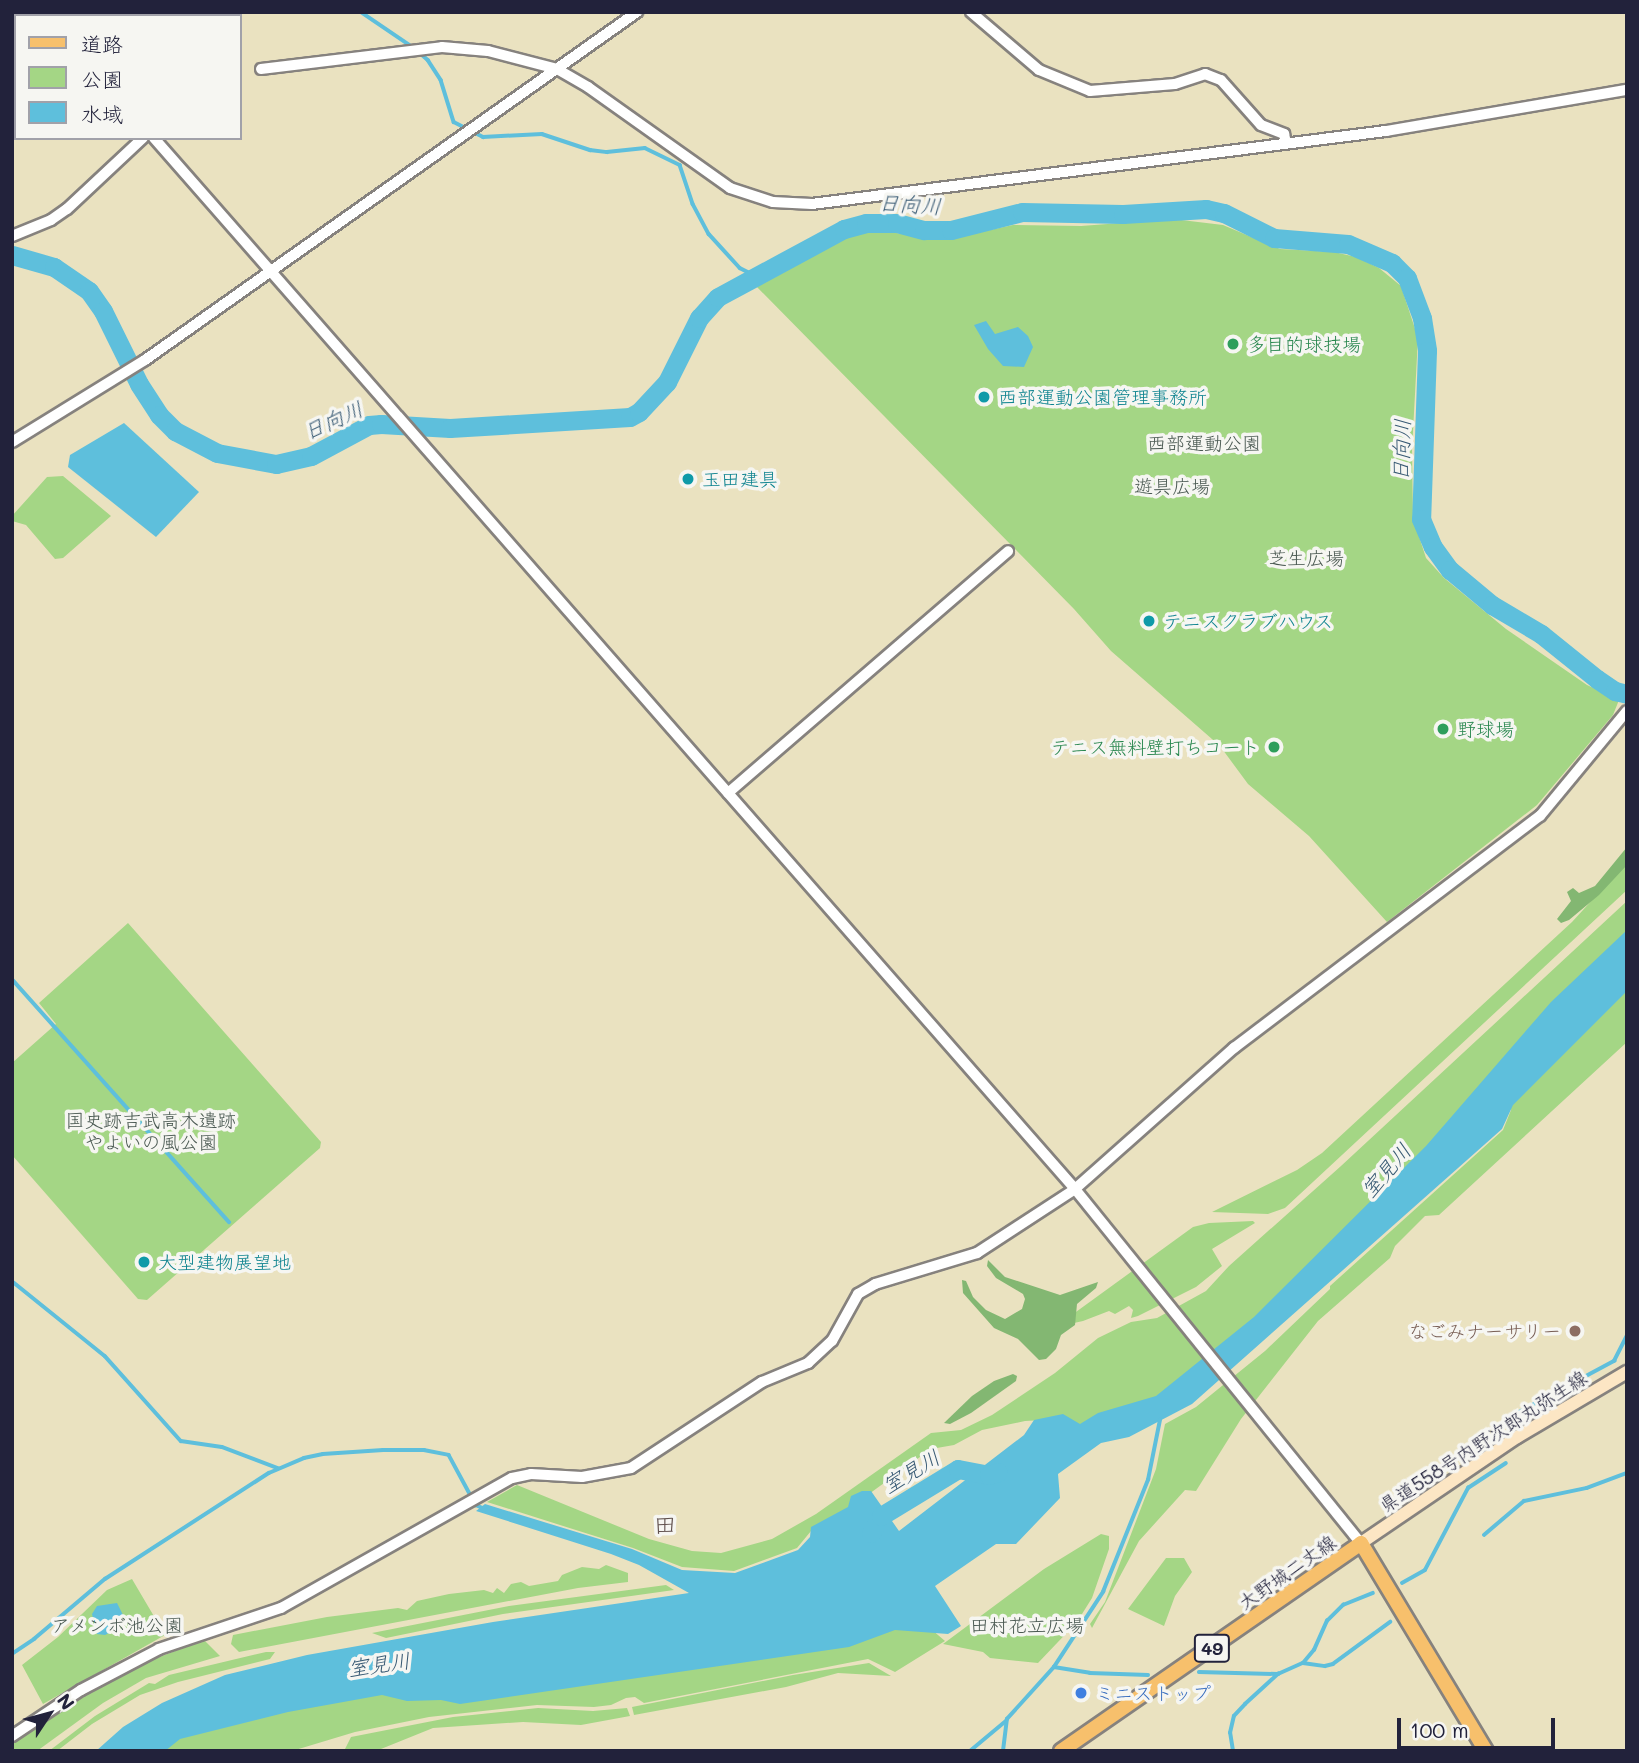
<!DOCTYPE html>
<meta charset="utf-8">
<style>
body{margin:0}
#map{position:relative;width:1639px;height:1763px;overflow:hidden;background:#eae2c0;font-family:Mali,"Klee One",sans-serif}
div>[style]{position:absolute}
.green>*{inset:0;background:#a4d685}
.forest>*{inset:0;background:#83b772}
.water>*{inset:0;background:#5ebfdc}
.stream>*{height:3.5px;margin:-1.75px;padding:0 1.75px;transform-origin:1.75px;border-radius:1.75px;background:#5ebfdc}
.river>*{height:19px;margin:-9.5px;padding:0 9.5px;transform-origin:9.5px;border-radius:9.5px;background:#5ebfdc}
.roads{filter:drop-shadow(2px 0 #86827e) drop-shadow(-2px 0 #86827e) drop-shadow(0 2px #86827e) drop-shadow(0 -2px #86827e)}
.tertiary>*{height:10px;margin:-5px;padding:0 5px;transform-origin:5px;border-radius:5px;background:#fff}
.secondary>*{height:12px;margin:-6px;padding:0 6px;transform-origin:6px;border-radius:6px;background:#fce6c4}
.primary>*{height:14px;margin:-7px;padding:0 7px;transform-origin:7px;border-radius:7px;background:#f7c06c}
.dots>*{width:19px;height:19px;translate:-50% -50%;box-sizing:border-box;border:4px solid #f6f6f2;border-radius:50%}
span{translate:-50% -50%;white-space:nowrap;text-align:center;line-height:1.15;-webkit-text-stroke:7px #f6f6f2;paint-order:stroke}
.shield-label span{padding:2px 5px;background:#f6f6f2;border:2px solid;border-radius:5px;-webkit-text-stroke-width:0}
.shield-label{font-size:18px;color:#22223b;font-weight:700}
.leisure-label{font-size:19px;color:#27864d}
.left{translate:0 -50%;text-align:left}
.right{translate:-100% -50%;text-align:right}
.culture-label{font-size:19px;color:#0d838f}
.park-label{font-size:19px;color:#495851}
.education-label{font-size:19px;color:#785e54}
.street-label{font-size:19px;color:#22223b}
.shop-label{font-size:19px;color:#366cbe}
.water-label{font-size:21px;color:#375973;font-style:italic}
.quarter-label{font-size:23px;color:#61514e}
.frame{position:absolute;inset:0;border:14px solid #22223b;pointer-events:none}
.legend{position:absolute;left:14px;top:14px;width:228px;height:126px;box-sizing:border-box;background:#f6f6f2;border:2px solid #a1a1a9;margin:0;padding:9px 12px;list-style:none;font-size:21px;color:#22223b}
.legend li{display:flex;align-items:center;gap:14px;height:35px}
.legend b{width:35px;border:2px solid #a1a1a9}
.north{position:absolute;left:14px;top:1679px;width:70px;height:70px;-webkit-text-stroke:5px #f6f6f2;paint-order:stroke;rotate:54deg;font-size:19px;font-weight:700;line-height:28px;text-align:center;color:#22223b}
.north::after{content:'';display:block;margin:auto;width:24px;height:32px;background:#22223b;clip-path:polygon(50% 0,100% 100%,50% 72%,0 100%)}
.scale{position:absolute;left:1397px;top:1718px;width:158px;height:32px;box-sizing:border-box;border:4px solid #22223b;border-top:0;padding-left:9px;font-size:21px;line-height:24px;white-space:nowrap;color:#22223b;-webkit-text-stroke:5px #f6f6f2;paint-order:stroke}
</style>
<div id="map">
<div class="green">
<i style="clip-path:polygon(1173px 219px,1223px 225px,1280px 249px,1334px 252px,1356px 257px,1379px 268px,1401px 286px,1418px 338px,1412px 450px,1413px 518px,1426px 558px,1444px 578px,1506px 629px,1587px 685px,1619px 700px,1613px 715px,1537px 805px,1387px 922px,1309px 836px,1248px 784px,1220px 746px,1111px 651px,1074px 609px,756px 286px,828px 243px,853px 232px,869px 229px,944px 240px,1013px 225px,1081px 226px)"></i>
<i style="clip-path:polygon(63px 476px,111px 516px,63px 558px,55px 559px,26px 525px,12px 521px,12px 516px,47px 477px)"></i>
<i style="clip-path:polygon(1627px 862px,1627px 890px,1285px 1208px,1268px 1214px,1212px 1212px,1297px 1170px,1322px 1153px,1572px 922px)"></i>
<i style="clip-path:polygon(1627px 901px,1627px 937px,1430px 1148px,1259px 1319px,1159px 1399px,1078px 1430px,1062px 1419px,1025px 1421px,982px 1430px,954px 1445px,931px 1449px,851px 1507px,811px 1531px,797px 1548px,734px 1571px,682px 1567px,633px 1548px,487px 1502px,517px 1485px,649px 1539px,692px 1551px,721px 1553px,772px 1539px,816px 1514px,931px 1433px,961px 1430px,992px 1415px,1055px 1373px,1098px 1338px,1131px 1322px,1157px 1318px,1206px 1291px,1229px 1266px,1341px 1166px)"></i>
<i style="clip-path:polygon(128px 923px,321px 1142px,320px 1148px,147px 1300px,138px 1299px,12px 1155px,12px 1063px,56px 1024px,39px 1003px)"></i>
<i style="clip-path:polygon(1627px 984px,1627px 1042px,1439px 1215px,1425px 1216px,1395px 1246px,1390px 1258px,1318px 1321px,1241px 1419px,1196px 1491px,1185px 1490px,1139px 1541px,1092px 1628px,1090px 1624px,1105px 1602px,1156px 1469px,1165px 1424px,1196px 1407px,1265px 1351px,1330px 1289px,1330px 1286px,1503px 1130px,1511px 1110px,1507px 1102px)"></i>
<i style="clip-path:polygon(1253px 1221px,1255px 1223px,1212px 1249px,1222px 1266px,1196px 1287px,1138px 1316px,1131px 1318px,1133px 1310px,1129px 1306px,1115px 1314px,1109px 1311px,1083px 1321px,1074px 1323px,1069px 1317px,1193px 1227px,1209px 1223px)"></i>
<i style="clip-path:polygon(1101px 1534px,1109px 1536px,1109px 1549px,1092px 1598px,1077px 1622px,1038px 1663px,990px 1658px,983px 1652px,943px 1644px,1044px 1569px)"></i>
<i style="clip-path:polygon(1166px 1558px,1184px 1558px,1192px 1572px,1175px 1596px,1164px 1626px,1128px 1609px)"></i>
<i style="clip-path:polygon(606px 1565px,628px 1573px,628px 1582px,578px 1588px,239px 1652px,231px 1644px,233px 1635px,327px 1617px,398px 1608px,407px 1610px,417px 1601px,449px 1594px,484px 1590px,493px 1593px,497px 1588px,504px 1593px,511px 1584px,521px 1582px,529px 1586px,558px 1581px,562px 1575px,582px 1567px,599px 1569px)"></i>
<i style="clip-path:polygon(132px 1579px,165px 1635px,43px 1704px,22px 1665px,58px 1637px,107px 1590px)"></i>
<i style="clip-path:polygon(666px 1585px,674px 1590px,503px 1614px,386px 1638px,372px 1633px,509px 1606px)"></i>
<i style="clip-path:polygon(896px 1625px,931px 1629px,945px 1641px,895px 1672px,868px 1659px,644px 1703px,635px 1697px,626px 1698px,611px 1705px,594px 1707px,537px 1705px,429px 1717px,355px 1732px,292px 1751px,159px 1751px,174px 1740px,244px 1713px)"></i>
<i style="clip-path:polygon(204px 1640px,220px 1656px,146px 1678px,103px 1703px,37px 1751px,12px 1751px,12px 1744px,24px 1735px,77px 1699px,149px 1661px)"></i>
<i style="clip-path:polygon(266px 1652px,275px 1652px,270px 1659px,178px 1682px,140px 1695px,92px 1724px,57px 1751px,49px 1751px,95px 1716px,149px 1683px,155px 1684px,169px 1675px)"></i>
<i style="clip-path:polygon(869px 1663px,891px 1676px,838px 1673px,786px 1687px,634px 1715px,632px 1707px,793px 1675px)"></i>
<i style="clip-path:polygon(538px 1708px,593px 1711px,627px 1708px,630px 1716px,581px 1725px,523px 1722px,433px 1728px,376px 1751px,344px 1751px,351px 1737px,453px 1717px)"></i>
</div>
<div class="forest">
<i style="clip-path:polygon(1627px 847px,1627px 865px,1599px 895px,1569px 920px,1561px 923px,1557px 919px,1571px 901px,1567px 892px,1573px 888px,1579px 893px,1595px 886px)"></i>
<i style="clip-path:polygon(988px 1260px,1005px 1277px,1060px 1295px,1098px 1282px,1096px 1288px,1077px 1304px,1075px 1325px,1061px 1335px,1056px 1349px,1046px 1359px,1039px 1360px,1018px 1339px,994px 1328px,963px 1293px,962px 1280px,966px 1281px,973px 1297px,986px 1310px,1005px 1319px,1022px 1309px,1025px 1299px,1023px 1294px,996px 1278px,987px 1266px)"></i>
<i style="clip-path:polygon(1013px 1374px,1017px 1376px,1016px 1381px,971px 1413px,950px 1424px,944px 1423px,972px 1396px,994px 1381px)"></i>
</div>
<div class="water">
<i style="clip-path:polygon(986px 321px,995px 334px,1018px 327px,1028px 336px,1033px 347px,1024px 367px,1003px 366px,988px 349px,974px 325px)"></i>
<i style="clip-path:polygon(124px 423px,199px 492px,156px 537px,68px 467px,70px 455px)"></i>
<i style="clip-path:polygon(1627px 930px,1627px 991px,1513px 1105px,1502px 1129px,1192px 1404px,1129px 1437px,1101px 1443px,1058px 1474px,1060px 1498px,1016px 1544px,996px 1544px,935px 1586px,961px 1626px,948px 1634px,895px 1630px,849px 1647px,460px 1704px,441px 1700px,407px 1701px,382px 1695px,288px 1712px,180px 1739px,165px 1751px,96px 1751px,123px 1727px,162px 1703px,225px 1675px,307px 1655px,493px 1622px,689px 1593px,639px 1565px,611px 1554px,476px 1511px,485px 1504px,632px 1549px,682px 1570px,735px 1573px,798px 1550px,810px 1537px,811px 1527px,848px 1507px,851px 1496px,862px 1491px,871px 1491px,899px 1531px,1024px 1435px,1034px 1420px,1063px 1414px,1080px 1424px,1098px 1413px,1156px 1396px,1254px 1317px,1426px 1146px,1551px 1002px)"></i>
<i style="clip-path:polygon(117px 1603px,123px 1615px,117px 1629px,105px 1635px,97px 1634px,92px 1614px,97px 1606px)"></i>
</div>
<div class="stream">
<i style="left:361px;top:12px;width:64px;rotate:34.2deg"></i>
<i style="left:420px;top:53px;width:11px;rotate:41deg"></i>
<i style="left:428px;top:60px;width:24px;rotate:57deg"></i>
<i style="left:441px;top:80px;width:44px;rotate:72.8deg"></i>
<i style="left:454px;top:122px;width:33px;rotate:27deg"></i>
<i style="left:483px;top:137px;width:59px;rotate:-2.9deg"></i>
<i style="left:542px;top:134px;width:51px;rotate:18.4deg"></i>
<i style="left:590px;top:150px;width:17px;rotate:7deg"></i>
<i style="left:607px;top:152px;width:38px;rotate:-6deg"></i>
<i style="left:645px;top:148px;width:39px;rotate:26deg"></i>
<i style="left:680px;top:165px;width:41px;rotate:71.6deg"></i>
<i style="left:693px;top:204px;width:34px;rotate:62deg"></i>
<i style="left:709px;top:234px;width:46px;rotate:47.6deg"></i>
<i style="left:740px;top:268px;width:18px;rotate:27deg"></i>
<i style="left:12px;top:979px;width:326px;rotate:48.2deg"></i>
<i style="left:12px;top:1281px;width:119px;rotate:38.9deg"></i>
<i style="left:105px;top:1356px;width:114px;rotate:48.2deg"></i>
<i style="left:181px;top:1441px;width:41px;rotate:8.3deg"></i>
<i style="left:222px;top:1447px;width:60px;rotate:20.6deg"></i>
<i style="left:1502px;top:1426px;width:8px;rotate:-60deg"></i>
<i style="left:1506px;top:1419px;width:123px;rotate:-28.2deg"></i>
<i style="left:1614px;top:1361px;width:28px;rotate:-63deg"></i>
<i style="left:1484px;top:1535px;width:52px;rotate:-40.4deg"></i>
<i style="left:1524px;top:1501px;width:64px;rotate:-11.7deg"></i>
<i style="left:1587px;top:1488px;width:43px;rotate:-20.6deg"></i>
<i style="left:1402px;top:1583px;width:26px;rotate:-29deg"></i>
<i style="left:1425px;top:1570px;width:93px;rotate:-62.3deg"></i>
<i style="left:1468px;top:1488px;width:45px;rotate:-33.3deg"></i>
<i style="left:12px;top:1654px;width:27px;rotate:-34deg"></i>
<i style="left:34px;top:1639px;width:93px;rotate:-40.2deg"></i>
<i style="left:105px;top:1579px;width:195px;rotate:-32.9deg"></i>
<i style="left:269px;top:1473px;width:38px;rotate:-23deg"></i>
<i style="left:304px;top:1458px;width:19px;rotate:-12deg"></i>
<i style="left:323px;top:1454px;width:60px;rotate:-3.8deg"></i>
<i style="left:383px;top:1450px;width:41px"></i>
<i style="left:424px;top:1450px;width:25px;rotate:11deg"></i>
<i style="left:449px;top:1455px;width:57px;rotate:61.6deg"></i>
<i style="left:476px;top:1505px;width:10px;rotate:24deg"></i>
<i style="left:1303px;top:1663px;width:22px;rotate:8deg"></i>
<i style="left:1325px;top:1666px;width:8px;rotate:-14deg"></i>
<i style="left:1333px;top:1664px;width:71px;rotate:-36.4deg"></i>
<i style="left:1054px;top:1667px;width:36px;rotate:9deg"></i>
<i style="left:1090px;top:1673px;width:58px;rotate:2deg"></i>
<i style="left:1199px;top:1672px;width:79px;rotate:1.5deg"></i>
<i style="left:970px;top:1751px;width:47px;rotate:-39.8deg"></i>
<i style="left:1003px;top:1751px;width:32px;rotate:-83deg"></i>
<i style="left:1007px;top:1719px;width:70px;rotate:-47.9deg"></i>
<i style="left:1054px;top:1667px;width:90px;rotate:-56.8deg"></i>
<i style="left:1103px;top:1592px;width:121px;rotate:-68.1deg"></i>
<i style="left:1148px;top:1480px;width:61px;rotate:-78.7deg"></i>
<i style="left:1233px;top:1751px;width:18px;rotate:-99deg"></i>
<i style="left:1230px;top:1733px;width:17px;rotate:-77deg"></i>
<i style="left:1234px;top:1716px;width:16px;rotate:-47deg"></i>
<i style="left:1245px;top:1704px;width:45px;rotate:-42.3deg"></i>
<i style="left:1278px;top:1674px;width:27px;rotate:-24deg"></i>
<i style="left:1303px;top:1663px;width:17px;rotate:-50deg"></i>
<i style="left:1314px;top:1650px;width:32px;rotate:-66deg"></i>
<i style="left:1327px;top:1621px;width:23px;rotate:-45deg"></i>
<i style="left:1343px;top:1605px;width:32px;rotate:-22deg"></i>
</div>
<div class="river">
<i style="left:12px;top:255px;width:44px;rotate:15.9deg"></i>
<i style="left:54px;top:267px;width:42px;rotate:34.4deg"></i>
<i style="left:89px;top:291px;width:24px;rotate:55deg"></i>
<i style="left:103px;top:311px;width:81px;rotate:63.7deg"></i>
<i style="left:139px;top:384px;width:37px;rotate:57deg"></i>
<i style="left:159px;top:415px;width:23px;rotate:45deg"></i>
<i style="left:175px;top:431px;width:47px;rotate:27.6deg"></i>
<i style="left:217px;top:453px;width:60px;rotate:10.6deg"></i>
<i style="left:276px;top:464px;width:36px;rotate:-13deg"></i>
<i style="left:311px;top:456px;width:66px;rotate:-28.1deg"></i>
<i style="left:369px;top:425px;width:12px;rotate:-5deg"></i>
<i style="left:381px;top:424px;width:69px;rotate:3.3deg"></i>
<i style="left:450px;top:428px;width:180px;rotate:-3.5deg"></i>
<i style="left:630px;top:417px;width:10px;rotate:-29deg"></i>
<i style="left:639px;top:412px;width:41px;rotate:-47deg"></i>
<i style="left:667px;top:382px;width:72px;rotate:-63.4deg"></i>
<i style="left:699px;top:318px;width:28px;rotate:-48deg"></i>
<i style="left:718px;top:297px;width:143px;rotate:-28.4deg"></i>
<i style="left:844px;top:229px;width:23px;rotate:-15deg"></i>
<i style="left:866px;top:223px;width:31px"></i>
<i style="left:897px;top:223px;width:28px;rotate:15deg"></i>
<i style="left:924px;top:230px;width:27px"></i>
<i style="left:951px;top:230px;width:73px;rotate:-14.2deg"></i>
<i style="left:1022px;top:212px;width:101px;rotate:1.1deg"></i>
<i style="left:1123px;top:214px;width:83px;rotate:-3.4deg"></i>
<i style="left:1206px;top:209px;width:18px;rotate:13deg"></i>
<i style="left:1224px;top:213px;width:56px;rotate:26.6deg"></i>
<i style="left:1274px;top:238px;width:74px;rotate:4.6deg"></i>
<i style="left:1348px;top:244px;width:48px;rotate:23.4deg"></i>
<i style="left:1392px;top:263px;width:21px;rotate:45deg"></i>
<i style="left:1407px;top:278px;width:43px;rotate:69.4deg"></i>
<i style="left:1422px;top:318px;width:33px;rotate:81deg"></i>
<i style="left:1427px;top:351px;width:168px;rotate:92deg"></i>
<i style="left:1421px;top:519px;width:30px;rotate:67deg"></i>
<i style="left:1433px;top:547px;width:29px;rotate:54deg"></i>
<i style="left:1450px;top:570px;width:55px;rotate:39.8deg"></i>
<i style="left:1492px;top:605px;width:57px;rotate:30.6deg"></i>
<i style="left:1541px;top:634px;width:72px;rotate:38.8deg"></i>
<i style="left:1597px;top:679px;width:22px;rotate:34deg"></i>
<i style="left:1615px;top:691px;width:12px;rotate:14deg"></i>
<i style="left:871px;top:1533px;width:20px;rotate:-60deg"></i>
<i style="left:881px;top:1516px;width:90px;rotate:-31.4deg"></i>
<i style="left:958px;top:1469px;width:32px;rotate:11deg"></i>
<i style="left:989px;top:1475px;width:9px;rotate:-18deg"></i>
</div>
<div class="roads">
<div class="tertiary">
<i style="left:971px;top:12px;width:89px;rotate:40.5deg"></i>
<i style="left:1039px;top:70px;width:55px;rotate:22.4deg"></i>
<i style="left:1090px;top:91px;width:85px;rotate:-4.7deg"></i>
<i style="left:1175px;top:84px;width:32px;rotate:-18deg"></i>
<i style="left:1205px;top:74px;width:17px;rotate:21deg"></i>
<i style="left:1221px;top:80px;width:60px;rotate:48.4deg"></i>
<i style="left:1261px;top:125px;width:25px;rotate:21deg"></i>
<i style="left:1284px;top:134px;width:9px;rotate:77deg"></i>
<i style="left:261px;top:69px;width:182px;rotate:-6.9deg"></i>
<i style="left:442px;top:47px;width:46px;rotate:5deg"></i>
<i style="left:488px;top:51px;width:71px;rotate:14.6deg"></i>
<i style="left:557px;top:69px;width:36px;rotate:30deg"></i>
<i style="left:588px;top:87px;width:174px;rotate:35.4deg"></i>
<i style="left:730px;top:188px;width:45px;rotate:18deg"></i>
<i style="left:773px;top:202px;width:39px;rotate:3deg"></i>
<i style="left:812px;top:204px;width:579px;rotate:-7.25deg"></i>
<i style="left:1386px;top:131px;width:244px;rotate:-9.7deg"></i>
<i style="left:154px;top:138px;width:1397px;rotate:48.77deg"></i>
<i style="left:1075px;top:1189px;width:455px;rotate:51.1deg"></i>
<i style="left:12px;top:236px;width:42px;rotate:-22.3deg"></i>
<i style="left:51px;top:220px;width:19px;rotate:-35deg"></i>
<i style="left:67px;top:209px;width:104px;rotate:-43.1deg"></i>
<i style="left:12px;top:442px;width:156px;rotate:-31.7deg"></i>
<i style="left:145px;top:360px;width:603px;rotate:-35.27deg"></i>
<i style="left:728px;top:793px;width:370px;rotate:-40.8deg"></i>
<i style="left:12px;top:1736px;width:83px;rotate:-33.7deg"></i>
<i style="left:81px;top:1690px;width:88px;rotate:-27.7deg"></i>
<i style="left:159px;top:1649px;width:129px;rotate:-18.6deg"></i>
<i style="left:281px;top:1608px;width:265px;rotate:-29.4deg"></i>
<i style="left:512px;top:1478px;width:19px;rotate:-12deg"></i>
<i style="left:531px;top:1474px;width:51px;rotate:3.4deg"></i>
<i style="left:582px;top:1477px;width:50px;rotate:-10.4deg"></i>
<i style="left:631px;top:1468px;width:157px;rotate:-33.3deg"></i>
<i style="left:762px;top:1382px;width:50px;rotate:-22.4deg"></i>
<i style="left:808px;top:1363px;width:33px;rotate:-43deg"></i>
<i style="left:832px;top:1341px;width:54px;rotate:-61deg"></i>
<i style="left:858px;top:1294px;width:20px;rotate:-30deg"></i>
<i style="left:875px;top:1284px;width:107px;rotate:-16.9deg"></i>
<i style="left:977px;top:1253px;width:117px;rotate:-33.1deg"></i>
<i style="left:1075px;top:1189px;width:213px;rotate:-41.6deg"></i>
<i style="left:1234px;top:1048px;width:384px;rotate:-37.2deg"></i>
<i style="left:1540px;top:816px;width:136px;rotate:-50.4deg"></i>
</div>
<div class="secondary">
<i style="left:1361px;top:1543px;width:189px;rotate:-34.2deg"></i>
<i style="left:1517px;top:1437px;width:128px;rotate:-30.6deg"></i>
</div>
<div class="primary">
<i style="left:1061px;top:1751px;width:365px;rotate:-34.7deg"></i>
<i style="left:1361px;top:1543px;width:243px;rotate:59deg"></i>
</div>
</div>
<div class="dots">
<i style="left:1233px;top:344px;background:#2e9e5b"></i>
<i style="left:984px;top:397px;background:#0f9aa8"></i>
<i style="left:688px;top:479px;background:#0f9aa8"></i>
<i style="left:1149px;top:621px;background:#0f9aa8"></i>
<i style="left:1443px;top:729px;background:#2e9e5b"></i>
<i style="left:1274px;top:747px;background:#2e9e5b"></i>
<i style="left:144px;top:1262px;background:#0f9aa8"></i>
<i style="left:1575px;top:1331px;background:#8d6e63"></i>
<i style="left:1081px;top:1693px;background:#3f7fe0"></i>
</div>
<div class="shield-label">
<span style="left:1212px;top:1648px">49</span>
</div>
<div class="leisure-label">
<span class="left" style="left:1247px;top:344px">多目的球技場</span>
<span class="left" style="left:1457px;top:729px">野球場</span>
<span class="right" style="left:1260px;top:747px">テニス無料壁打ちコート</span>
</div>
<div class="culture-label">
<span class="left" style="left:998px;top:397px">西部運動公園管理事務所</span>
<span class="left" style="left:702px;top:479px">玉田建具</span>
<span class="left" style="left:1163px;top:621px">テニスクラブハウス</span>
<span class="left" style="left:158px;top:1262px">大型建物展望地</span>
</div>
<div class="park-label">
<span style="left:1204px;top:443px">西部運動公園</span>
<span style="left:1172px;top:486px">遊具広場</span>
<span style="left:1306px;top:558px">芝生広場</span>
<span style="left:151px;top:1131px">国史跡吉武高木遺跡<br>やよいの風公園</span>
<span style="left:117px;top:1625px">アメンボ池公園</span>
<span style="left:1027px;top:1625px">田村花立広場</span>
</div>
<div class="education-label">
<span class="right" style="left:1561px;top:1331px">なごみナーサリー</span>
</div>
<div class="street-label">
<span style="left:1483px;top:1441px;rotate:-33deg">県道558号内野次郎丸弥生線</span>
<span style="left:1287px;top:1572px;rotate:-35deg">大野城二丈線</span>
</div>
<div class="shop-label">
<span class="left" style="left:1095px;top:1693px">ミニストップ</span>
</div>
<div class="water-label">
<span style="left:910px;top:204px;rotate:4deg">日向川</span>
<span style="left:333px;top:420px;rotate:-24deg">日向川</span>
<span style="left:1401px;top:450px;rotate:-88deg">日向川</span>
<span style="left:1386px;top:1170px;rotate:-49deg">室見川</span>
<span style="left:911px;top:1471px;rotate:-31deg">室見川</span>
<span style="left:379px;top:1664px;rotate:-8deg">室見川</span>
</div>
<div class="quarter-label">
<span style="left:665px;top:1524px">田</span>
</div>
<div class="frame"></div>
<ul class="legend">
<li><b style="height:9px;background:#f7c06c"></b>道路</li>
<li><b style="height:19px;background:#a4d685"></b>公園</li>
<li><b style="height:19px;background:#5ebfdc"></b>水域</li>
</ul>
<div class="north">N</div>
<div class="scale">100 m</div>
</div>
